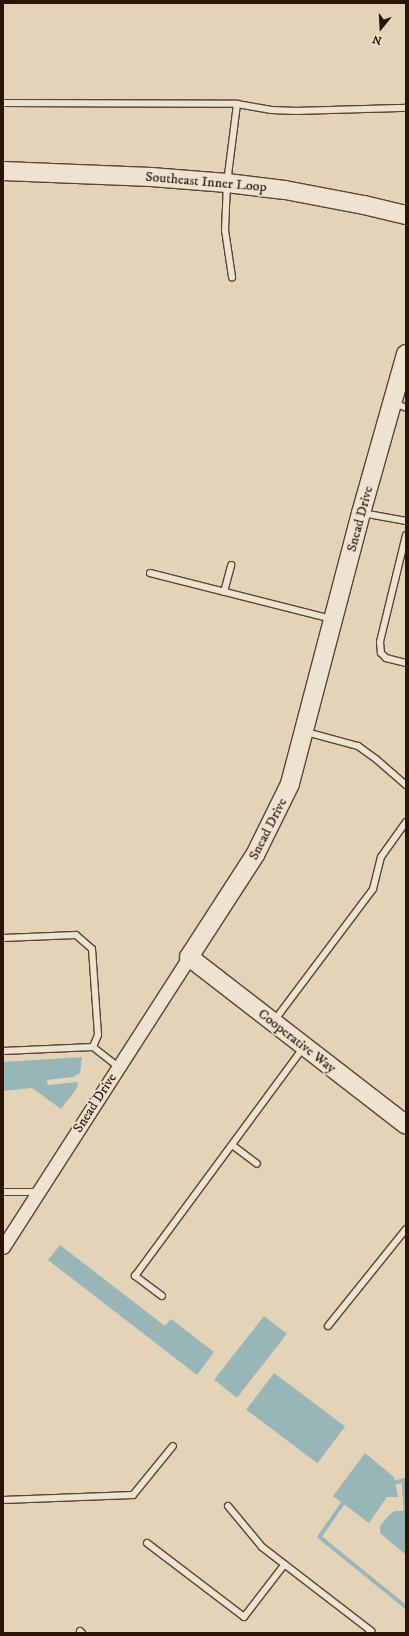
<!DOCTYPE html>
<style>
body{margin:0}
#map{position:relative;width:409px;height:1636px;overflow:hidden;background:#e5d3b8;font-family:"IM FELL DW Pica",serif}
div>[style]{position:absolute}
.water>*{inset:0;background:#98b6b7;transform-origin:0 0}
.stream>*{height:3.5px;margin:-1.75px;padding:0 1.75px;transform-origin:1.75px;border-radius:1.75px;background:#98b6b7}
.roads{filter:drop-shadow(1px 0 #5a4432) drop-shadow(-1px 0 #5a4432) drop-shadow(0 1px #5a4432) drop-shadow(0 -1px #5a4432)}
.lane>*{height:6px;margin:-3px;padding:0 3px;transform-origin:3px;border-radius:3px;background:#eee2d1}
.street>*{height:13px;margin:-6.5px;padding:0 6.5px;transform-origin:6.5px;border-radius:6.5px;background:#eee2d1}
.secondary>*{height:18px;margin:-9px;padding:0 9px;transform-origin:9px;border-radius:9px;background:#eee2d1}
span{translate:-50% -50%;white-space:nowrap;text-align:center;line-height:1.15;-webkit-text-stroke:3.5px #eee2d1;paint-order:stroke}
.street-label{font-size:14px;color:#2c1405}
.frame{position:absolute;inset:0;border:4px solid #2c1405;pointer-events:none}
.north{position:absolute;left:361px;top:8px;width:40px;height:40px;-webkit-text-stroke:3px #eee2d1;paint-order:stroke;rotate:198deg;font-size:11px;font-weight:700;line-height:16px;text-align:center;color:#2c1405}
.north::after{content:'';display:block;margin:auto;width:14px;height:18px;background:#2c1405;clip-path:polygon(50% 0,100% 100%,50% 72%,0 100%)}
</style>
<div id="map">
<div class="water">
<i style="clip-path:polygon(82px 1057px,80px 1073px,73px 1077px,47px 1080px,48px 1085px,78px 1082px,77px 1088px,61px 1109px,32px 1088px,3px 1091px,3px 1062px)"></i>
<i style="clip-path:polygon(60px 1245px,165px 1326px,171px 1319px,214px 1352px,197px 1375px,48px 1260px)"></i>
<i style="left:264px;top:1316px;width:29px;height:81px;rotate:38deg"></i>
<i style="left:274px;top:1373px;width:89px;height:46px;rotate:37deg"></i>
<i style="clip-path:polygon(365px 1453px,394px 1477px,398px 1497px,387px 1497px,369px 1523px,333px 1496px)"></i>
<i style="clip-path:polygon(395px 1511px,406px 1511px,406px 1555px,380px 1533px,380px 1526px,389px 1515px)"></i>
</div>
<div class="stream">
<i style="left:404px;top:1480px;width:31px;rotate:86deg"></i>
<i style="left:406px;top:1511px;width:4px;rotate:124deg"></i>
<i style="left:392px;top:1483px;width:14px;rotate:-12deg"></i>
<i style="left:347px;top:1502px;width:4px;rotate:153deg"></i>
<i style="left:343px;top:1504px;width:40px;rotate:124.9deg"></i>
<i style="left:320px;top:1537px;width:111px;rotate:39.1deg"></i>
</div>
<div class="roads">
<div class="lane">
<i style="left:3px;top:103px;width:234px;rotate:0.2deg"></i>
<i style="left:237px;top:104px;width:80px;rotate:97.2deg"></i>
<i style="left:227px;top:183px;width:47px;rotate:92.4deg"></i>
<i style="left:225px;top:230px;width:48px;rotate:81.5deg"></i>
<i style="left:237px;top:104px;width:35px;rotate:10deg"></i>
<i style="left:271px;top:110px;width:26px;rotate:2deg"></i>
<i style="left:297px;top:111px;width:109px;rotate:-1.6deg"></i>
<i style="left:395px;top:403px;width:12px;rotate:24deg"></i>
<i style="left:362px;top:513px;width:45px;rotate:10.3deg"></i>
<i style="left:406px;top:535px;width:110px;rotate:103.7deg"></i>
<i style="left:380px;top:642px;width:11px;rotate:85deg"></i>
<i style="left:381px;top:653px;width:7px;rotate:45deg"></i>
<i style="left:386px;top:658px;width:21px;rotate:14deg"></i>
<i style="left:150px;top:573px;width:188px;rotate:14.2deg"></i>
<i style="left:224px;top:592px;width:28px;rotate:-75deg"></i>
<i style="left:306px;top:732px;width:54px;rotate:15.1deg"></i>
<i style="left:358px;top:746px;width:22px;rotate:36deg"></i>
<i style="left:376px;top:759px;width:40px;rotate:41deg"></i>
<i style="left:3px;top:938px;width:73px;rotate:-2.4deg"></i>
<i style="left:76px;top:935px;width:21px;rotate:41deg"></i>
<i style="left:92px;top:949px;width:86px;rotate:86deg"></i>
<i style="left:98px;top:1035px;width:13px;rotate:113deg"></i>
<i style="left:274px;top:1021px;width:165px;rotate:-53.1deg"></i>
<i style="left:373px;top:889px;width:33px;rotate:-76deg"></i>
<i style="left:381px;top:857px;width:43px;rotate:-54.5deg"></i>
<i style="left:3px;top:1051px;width:90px;rotate:-2.5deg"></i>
<i style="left:93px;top:1047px;width:33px;rotate:38deg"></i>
<i style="left:232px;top:1145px;width:31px;rotate:37deg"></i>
<i style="left:3px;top:1192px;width:34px"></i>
<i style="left:162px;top:1296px;width:34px;rotate:-143deg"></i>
<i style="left:135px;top:1276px;width:283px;rotate:-53.6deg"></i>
<i style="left:328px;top:1326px;width:124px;rotate:-51.2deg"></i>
<i style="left:3px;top:1500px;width:130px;rotate:-2.2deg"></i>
<i style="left:133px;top:1495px;width:63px;rotate:-50.8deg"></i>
<i style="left:228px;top:1506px;width:53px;rotate:50.3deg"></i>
<i style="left:262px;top:1547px;width:138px;rotate:37.6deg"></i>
<i style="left:371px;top:1631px;width:3px;rotate:135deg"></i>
<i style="left:147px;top:1543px;width:122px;rotate:37.3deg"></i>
<i style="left:244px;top:1617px;width:66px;rotate:-52.4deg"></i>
<i style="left:80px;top:1631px;width:3px;rotate:45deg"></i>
</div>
<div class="street">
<i style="left:3px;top:1247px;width:345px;rotate:-57.3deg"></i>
</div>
<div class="secondary">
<i style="left:3px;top:171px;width:148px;rotate:2.3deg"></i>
<i style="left:151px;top:177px;width:76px;rotate:4.5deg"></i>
<i style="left:227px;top:183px;width:58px;rotate:6.9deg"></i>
<i style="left:285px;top:190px;width:80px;rotate:10.8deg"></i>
<i style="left:364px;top:205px;width:43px;rotate:13.4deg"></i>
<i style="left:406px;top:354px;width:165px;rotate:105.8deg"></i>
<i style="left:361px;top:513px;width:280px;rotate:104.7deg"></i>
<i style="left:290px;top:784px;width:79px;rotate:116.2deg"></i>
<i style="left:255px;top:855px;width:121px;rotate:122.9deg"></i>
<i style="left:189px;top:957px;width:274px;rotate:37.7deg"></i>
</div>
</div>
<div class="street-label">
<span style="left:206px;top:182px;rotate:5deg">Southeast Inner Loop</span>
<span style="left:360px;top:519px;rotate:-75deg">Snead Drive</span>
<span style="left:268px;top:829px;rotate:-63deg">Snead Drive</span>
<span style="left:297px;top:1041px;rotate:38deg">Cooperative Way</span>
<span style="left:95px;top:1103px;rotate:-57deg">Snead Drive</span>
</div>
<div class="frame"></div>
<div class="north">N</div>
</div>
